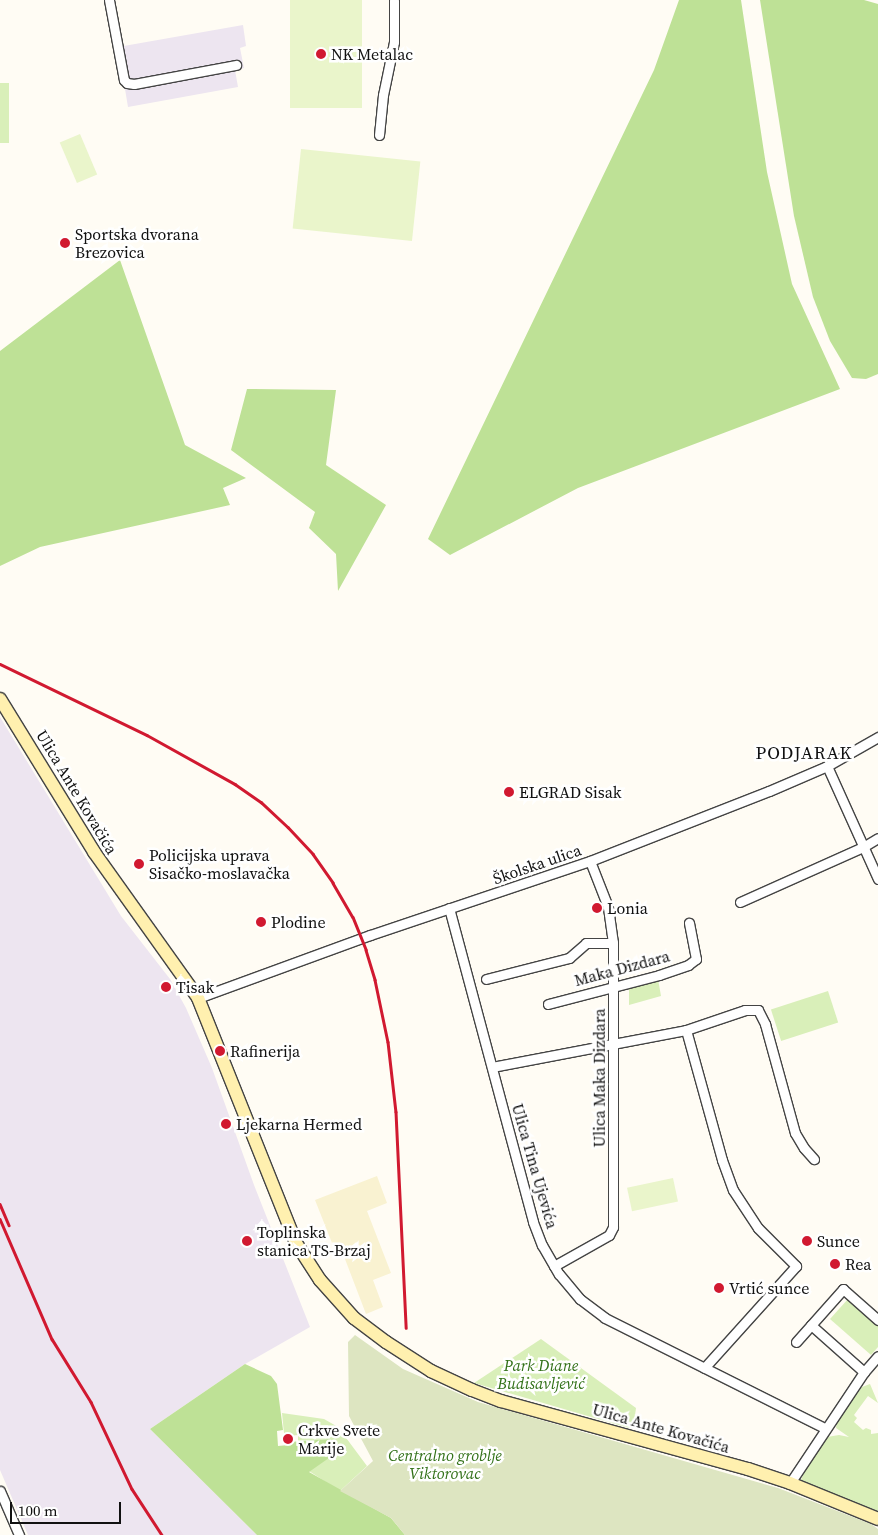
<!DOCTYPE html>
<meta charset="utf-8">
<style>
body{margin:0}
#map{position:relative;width:878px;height:1535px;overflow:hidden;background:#fffcf4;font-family:"Source Serif 4",serif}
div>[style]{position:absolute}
.industrial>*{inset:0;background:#ede5f0}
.farmland>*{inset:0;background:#f9f2d1}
.green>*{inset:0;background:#d9efb9;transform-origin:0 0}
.forest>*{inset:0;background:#bee196}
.cemetery>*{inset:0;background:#dde5c1}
.pitch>*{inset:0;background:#eaf5cb;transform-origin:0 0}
.roads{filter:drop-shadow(1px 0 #444) drop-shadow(-1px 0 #444) drop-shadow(0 1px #444) drop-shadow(0 -1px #444)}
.street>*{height:9px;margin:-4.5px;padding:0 4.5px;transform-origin:4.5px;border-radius:4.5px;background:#fff}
.secondary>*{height:12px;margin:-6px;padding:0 6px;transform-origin:6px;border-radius:6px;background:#fff0af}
.rail>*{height:2.5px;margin:-1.25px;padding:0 1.25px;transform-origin:1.25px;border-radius:1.25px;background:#d11930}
.dots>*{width:14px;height:14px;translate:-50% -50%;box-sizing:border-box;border:2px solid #fff;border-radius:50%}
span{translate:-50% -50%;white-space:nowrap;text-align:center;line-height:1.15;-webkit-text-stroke:5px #fff;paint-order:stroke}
.poi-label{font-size:16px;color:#111}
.left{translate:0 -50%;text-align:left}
.street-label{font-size:16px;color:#111}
.park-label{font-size:16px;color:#327118;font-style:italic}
.neighbourhood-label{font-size:18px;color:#111;letter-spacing:1px}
.scale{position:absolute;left:10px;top:1502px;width:111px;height:22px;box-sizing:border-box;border:2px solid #111;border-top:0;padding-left:6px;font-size:15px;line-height:18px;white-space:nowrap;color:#111;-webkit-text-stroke:4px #fff;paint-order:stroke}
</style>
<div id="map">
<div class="industrial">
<i style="clip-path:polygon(243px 25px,246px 46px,240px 48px,244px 68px,235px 70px,238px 87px,128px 107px,118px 47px)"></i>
<i style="clip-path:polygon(0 717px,121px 916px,170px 979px,186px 1008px,212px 1068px,254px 1185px,310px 1327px,245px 1364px,150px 1429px,257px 1535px,28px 1535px,0 1470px)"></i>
</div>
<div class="farmland">
<i style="clip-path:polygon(377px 1176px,387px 1203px,367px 1211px,391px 1273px,373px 1280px,383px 1307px,366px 1314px,340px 1246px,334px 1248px,315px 1200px)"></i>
</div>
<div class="green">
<i style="left:9px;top:83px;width:60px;height:9px;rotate:90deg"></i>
<i style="clip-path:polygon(658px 979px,661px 996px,629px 1005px,629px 986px)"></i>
<i style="left:828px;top:991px;width:33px;height:60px;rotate:72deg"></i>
<i style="clip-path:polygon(848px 1299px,878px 1325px,878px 1347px,871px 1355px,830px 1319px)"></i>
<i style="clip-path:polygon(541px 1339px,636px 1408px,634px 1423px,629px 1428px,474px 1383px)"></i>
<i style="clip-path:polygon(870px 1384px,878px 1403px,868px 1396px,854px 1415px,857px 1418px,854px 1422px,863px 1430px,866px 1428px,871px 1430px,871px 1434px,878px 1433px,878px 1513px,801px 1480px,805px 1470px,827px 1437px,839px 1435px,849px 1437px,836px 1428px,837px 1421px,862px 1387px)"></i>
<i style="clip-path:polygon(282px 1413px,324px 1419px,338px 1427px,367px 1466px,340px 1491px,309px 1471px,335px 1453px,330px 1439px,298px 1441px,298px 1435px,288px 1436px,288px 1432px,284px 1433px)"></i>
</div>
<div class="forest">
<i style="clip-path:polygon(679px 0,741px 0,767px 172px,792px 284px,840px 389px,578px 488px,450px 555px,428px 539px,654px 70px)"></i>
<i style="clip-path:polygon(760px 0,864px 0,878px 4px,878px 374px,866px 379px,852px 378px,830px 341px,813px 297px,794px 216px)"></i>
<i style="clip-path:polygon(120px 260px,185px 445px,246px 478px,223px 488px,230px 505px,40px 547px,0 566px,0 351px)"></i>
<i style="clip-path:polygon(247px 389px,336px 390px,326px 465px,386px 505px,338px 591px,336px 554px,309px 528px,315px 512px,231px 450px)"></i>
<i style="clip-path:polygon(245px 1364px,271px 1376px,277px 1384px,283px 1430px,277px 1431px,278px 1446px,289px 1445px,289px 1442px,330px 1439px,336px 1453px,309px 1472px,391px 1518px,405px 1535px,257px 1535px,150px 1429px)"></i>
</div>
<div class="cemetery">
<i style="clip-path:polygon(355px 1335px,403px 1369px,478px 1402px,778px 1488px,871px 1524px,878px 1529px,878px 1535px,405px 1535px,391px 1518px,340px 1491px,373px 1461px,349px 1416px,348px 1342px)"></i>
</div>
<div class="pitch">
<i style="left:290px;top:0;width:72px;height:108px"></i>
<i style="left:80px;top:134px;width:44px;height:22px;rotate:67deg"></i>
<i style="left:301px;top:149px;width:120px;height:80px;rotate:6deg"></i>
<i style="left:673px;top:1178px;width:24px;height:47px;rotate:78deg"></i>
</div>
<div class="roads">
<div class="street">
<i style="left:109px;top:0;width:81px;rotate:79.4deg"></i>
<i style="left:124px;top:80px;width:4px;rotate:45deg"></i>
<i style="left:127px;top:83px;width:7px;rotate:8deg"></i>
<i style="left:134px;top:84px;width:104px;rotate:-10.6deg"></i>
<i style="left:379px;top:135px;width:40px;rotate:-84.3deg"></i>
<i style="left:383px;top:95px;width:54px;rotate:-78.3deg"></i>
<i style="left:394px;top:42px;width:42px;rotate:-90deg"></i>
<i style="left:827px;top:766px;width:124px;rotate:65.7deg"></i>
<i style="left:740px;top:902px;width:135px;rotate:-24.1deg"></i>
<i style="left:863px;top:847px;width:17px;rotate:-31deg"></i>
<i style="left:449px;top:908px;width:325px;rotate:75deg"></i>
<i style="left:533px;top:1222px;width:25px;rotate:69deg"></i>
<i style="left:542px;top:1245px;width:34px;rotate:60deg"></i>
<i style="left:559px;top:1274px;width:33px;rotate:50deg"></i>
<i style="left:580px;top:1299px;width:31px;rotate:37deg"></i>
<i style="left:605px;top:1318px;width:246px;rotate:26.6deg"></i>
<i style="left:486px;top:979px;width:86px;rotate:-14.2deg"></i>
<i style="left:569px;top:958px;width:23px;rotate:-41deg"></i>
<i style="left:586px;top:943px;width:27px"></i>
<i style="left:198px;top:998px;width:183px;rotate:-20.1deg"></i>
<i style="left:370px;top:935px;width:232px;rotate:-18.6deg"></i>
<i style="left:590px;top:861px;width:192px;rotate:-21.4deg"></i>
<i style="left:769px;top:791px;width:63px;rotate:-23.3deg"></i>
<i style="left:827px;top:766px;width:59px;rotate:-29.6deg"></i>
<i style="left:548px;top:1004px;width:115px;rotate:-14.6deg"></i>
<i style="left:659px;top:975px;width:31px;rotate:-19deg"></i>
<i style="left:688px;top:965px;width:10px;rotate:-37deg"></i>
<i style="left:696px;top:959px;width:37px;rotate:-101deg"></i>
<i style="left:686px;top:1030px;width:135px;rotate:74.5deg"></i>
<i style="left:722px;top:1160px;width:32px;rotate:70deg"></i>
<i style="left:733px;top:1190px;width:45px;rotate:56.7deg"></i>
<i style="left:758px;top:1228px;width:54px;rotate:45deg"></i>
<i style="left:796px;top:1266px;width:137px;rotate:132deg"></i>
<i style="left:492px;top:1067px;width:197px;rotate:-10.8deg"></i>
<i style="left:686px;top:1030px;width:62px;rotate:-18.7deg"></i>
<i style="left:745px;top:1010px;width:13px"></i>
<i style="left:758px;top:1010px;width:16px;rotate:63deg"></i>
<i style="left:765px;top:1024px;width:113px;rotate:74.6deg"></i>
<i style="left:795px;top:1133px;width:17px;rotate:59deg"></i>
<i style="left:804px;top:1148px;width:15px;rotate:48deg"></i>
<i style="left:554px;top:1266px;width:63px;rotate:-29.4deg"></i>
<i style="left:609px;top:1235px;width:9px;rotate:-63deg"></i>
<i style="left:613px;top:1227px;width:284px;rotate:-90deg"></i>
<i style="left:613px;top:943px;width:36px;rotate:-98deg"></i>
<i style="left:608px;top:907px;width:49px;rotate:-111.4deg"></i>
<i style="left:811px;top:1325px;width:71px;rotate:41.6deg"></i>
<i style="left:796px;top:1342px;width:71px;rotate:-48.4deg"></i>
<i style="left:843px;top:1289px;width:47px;rotate:41.5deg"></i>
<i style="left:790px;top:1483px;width:133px;rotate:-56.3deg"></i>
<i style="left:864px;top:1372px;width:21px;rotate:-49deg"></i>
<i style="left:0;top:1491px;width:48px;rotate:66.6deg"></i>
</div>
<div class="secondary">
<i style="left:0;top:699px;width:180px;rotate:58.4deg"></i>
<i style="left:94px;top:852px;width:179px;rotate:54.5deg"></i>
<i style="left:198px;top:998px;width:264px;rotate:68.2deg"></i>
<i style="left:296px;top:1243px;width:44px;rotate:57deg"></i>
<i style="left:320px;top:1280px;width:51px;rotate:48.2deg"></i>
<i style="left:354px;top:1318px;width:40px;rotate:37deg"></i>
<i style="left:386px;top:1342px;width:54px;rotate:32.8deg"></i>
<i style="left:431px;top:1371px;width:45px;rotate:24.9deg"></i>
<i style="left:472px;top:1390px;width:31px;rotate:21deg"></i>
<i style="left:501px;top:1401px;width:256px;rotate:15.4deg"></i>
<i style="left:748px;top:1469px;width:44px;rotate:18.4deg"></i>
<i style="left:790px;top:1483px;width:95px;rotate:22.2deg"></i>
</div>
</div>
<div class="rail">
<i style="left:0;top:664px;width:163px;rotate:25.8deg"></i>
<i style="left:147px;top:735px;width:101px;rotate:29.1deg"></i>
<i style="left:235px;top:784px;width:32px;rotate:35deg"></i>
<i style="left:261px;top:802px;width:37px;rotate:43deg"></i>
<i style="left:288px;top:827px;width:37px;rotate:47deg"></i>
<i style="left:313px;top:854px;width:35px;rotate:55deg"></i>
<i style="left:333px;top:883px;width:39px;rotate:60deg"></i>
<i style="left:353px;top:917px;width:35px;rotate:68deg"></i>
<i style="left:366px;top:950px;width:31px;rotate:73deg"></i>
<i style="left:375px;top:980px;width:63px;rotate:78.2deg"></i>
<i style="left:388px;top:1042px;width:70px;rotate:83.5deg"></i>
<i style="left:396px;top:1112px;width:216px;rotate:87.3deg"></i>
<i style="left:0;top:1204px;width:23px;rotate:67deg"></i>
<i style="left:0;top:1219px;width:131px;rotate:66.6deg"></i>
<i style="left:52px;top:1339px;width:74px;rotate:58.2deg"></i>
<i style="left:91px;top:1402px;width:96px;rotate:64.8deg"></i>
<i style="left:132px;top:1489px;width:55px;rotate:56.9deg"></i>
</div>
<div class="dots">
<i style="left:321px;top:54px;background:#d11930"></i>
<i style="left:65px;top:243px;background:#d11930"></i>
<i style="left:509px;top:792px;background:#d11930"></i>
<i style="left:139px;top:864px;background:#d11930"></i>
<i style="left:597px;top:908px;background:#d11930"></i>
<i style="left:261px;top:922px;background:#d11930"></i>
<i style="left:166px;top:987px;background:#d11930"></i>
<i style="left:220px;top:1051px;background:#d11930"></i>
<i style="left:226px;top:1124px;background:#d11930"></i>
<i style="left:247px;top:1241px;background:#d11930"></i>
<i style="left:807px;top:1241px;background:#d11930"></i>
<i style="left:835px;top:1264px;background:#d11930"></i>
<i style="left:719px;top:1288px;background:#d11930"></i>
<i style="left:288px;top:1439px;background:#d11930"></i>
</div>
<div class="poi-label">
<span class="left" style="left:331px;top:54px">NK Metalac</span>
<span class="left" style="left:75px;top:243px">Sportska dvorana<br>Brezovica</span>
<span class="left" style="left:519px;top:792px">ELGRAD Sisak</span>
<span class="left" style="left:149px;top:864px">Policijska uprava<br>Sisačko-moslavačka</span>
<span class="left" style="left:607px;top:908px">Lonia</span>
<span class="left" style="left:271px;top:922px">Plodine</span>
<span class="left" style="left:176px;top:987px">Tisak</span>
<span class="left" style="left:230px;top:1051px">Rafinerija</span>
<span class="left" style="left:236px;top:1124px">Ljekarna Hermed</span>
<span class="left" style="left:257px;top:1241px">Toplinska<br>stanica TS-Brzaj</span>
<span class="left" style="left:817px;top:1241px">Sunce</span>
<span class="left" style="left:845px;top:1264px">Rea</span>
<span class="left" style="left:729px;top:1288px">Vrtić sunce</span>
<span class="left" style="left:298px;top:1439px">Crkve Svete<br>Marije</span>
</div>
<div class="street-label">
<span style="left:77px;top:792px;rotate:59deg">Ulica Ante Kovačića</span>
<span style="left:537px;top:864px;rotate:-19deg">Školska ulica</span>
<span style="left:622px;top:968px;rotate:-15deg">Maka Dizdara</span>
<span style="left:599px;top:1078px;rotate:-90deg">Ulica Maka Dizdara</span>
<span style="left:535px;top:1166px;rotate:74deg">Ulica Tina Ujevića</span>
<span style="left:661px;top:1428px;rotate:16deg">Ulica Ante Kovačića</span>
</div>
<div class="park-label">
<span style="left:541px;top:1374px">Park Diane<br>Budisavljević</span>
<span style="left:445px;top:1464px">Centralno groblje<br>Viktorovac</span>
</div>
<div class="neighbourhood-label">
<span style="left:804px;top:753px">PODJARAK</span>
</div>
<div class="scale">100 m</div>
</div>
